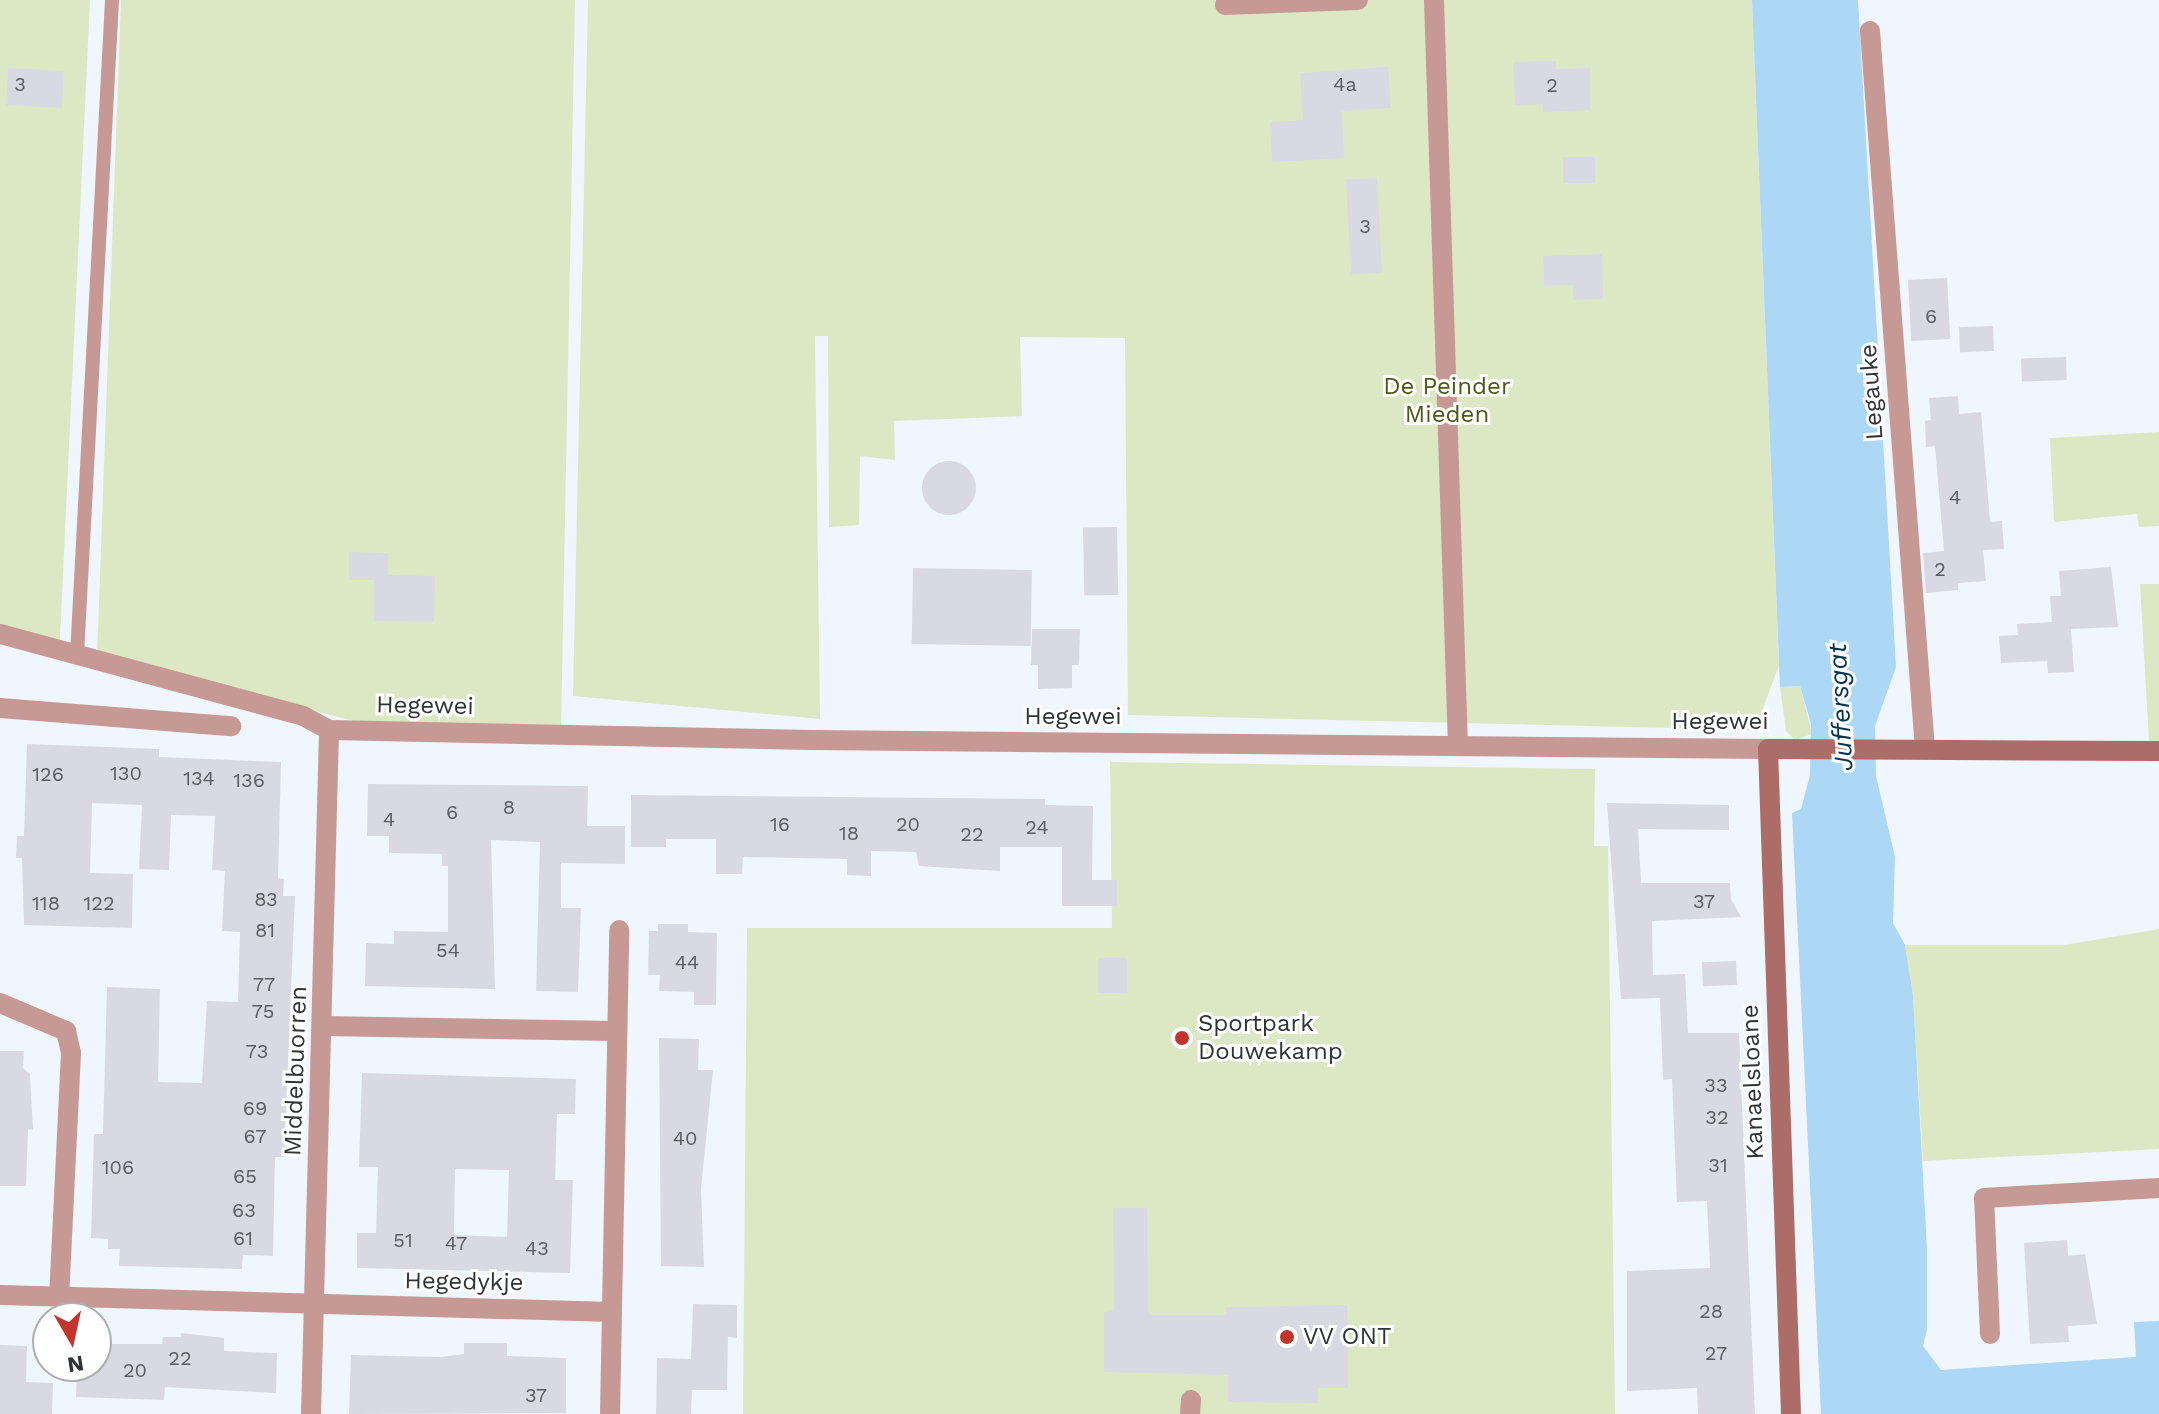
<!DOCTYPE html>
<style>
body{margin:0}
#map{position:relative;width:2159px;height:1414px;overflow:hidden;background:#eff6fd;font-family:"Work Sans",sans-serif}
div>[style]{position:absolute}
.green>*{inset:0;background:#dce8c4}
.water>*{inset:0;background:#acd7f5}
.building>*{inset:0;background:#d9d9e4;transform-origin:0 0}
.round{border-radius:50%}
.lane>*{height:14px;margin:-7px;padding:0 7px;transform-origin:7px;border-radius:7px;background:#c69995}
.street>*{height:20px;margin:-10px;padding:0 10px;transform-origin:10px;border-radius:10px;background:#c69995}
.secondary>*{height:20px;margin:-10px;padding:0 10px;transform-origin:10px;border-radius:10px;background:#ac6c67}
.dots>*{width:22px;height:22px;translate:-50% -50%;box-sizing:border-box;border:4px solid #fff;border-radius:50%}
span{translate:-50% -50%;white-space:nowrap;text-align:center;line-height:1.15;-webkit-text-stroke:6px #fff;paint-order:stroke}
.number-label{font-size:20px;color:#5a5d62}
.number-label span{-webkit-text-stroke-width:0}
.park-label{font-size:24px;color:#4a5a19}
.street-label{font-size:24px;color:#303437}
.poi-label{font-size:24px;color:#303437}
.left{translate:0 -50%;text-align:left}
.water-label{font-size:26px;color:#003451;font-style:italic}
.north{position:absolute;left:32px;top:1302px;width:80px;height:80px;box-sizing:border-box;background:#fff;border:2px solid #acaeaf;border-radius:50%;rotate:171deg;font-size:22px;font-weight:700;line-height:32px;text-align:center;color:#303437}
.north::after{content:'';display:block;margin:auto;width:28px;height:36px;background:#c2342c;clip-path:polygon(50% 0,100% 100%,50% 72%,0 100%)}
</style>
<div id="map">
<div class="green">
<i style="clip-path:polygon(0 0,90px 0,60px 638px,54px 653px,0 637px)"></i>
<i style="clip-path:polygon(121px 0,575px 0,561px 729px,358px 722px,97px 657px)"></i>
<i style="clip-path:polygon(588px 0,1752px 0,1779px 665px,1755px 730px,1128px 715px,1125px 338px,1020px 337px,1022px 416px,894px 421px,895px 460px,860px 456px,859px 525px,829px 527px,828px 336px,815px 336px,820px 719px,573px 696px)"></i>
<i style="clip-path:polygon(2159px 432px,2159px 526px,2139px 527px,2137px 514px,2054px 522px,2050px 438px)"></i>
<i style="clip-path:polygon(2140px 584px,2159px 584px,2159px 741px,2149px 741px)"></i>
<i style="clip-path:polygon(1800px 686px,1812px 734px,1795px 740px,1786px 731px,1780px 687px)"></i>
<i style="clip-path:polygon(1110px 762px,1595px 769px,1594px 846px,1608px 846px,1615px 1414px,743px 1414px,747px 928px,1112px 928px)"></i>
<i style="clip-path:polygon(2159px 929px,2159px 1149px,1923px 1161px,1913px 995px,1905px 945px,2064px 945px)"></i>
</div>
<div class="water">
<i style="clip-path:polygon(1752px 0,1858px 0,1896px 667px,1875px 726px,1876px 776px,1895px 857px,1893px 923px,1905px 945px,1913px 995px,1927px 1249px,1927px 1329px,1923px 1346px,1941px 1370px,2136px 1357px,2134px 1322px,2159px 1321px,2159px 1414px,1821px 1414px,1792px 813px,1801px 809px,1810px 775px,1811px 724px,1800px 686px,1780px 687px)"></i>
</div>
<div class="building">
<i style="clip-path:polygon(1556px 61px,1556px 69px,1590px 68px,1590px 110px,1543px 112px,1543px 104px,1515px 105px,1513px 62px)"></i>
<i style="clip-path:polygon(1388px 67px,1391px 108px,1342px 111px,1344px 158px,1272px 162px,1270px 122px,1303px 120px,1300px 73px)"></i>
<i style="left:8px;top:68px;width:56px;height:37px;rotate:3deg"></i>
<i style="left:1595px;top:157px;width:26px;height:32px;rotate:90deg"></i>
<i style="left:1377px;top:178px;width:95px;height:31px;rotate:87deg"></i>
<i style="clip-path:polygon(1602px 254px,1603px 299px,1573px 300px,1573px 285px,1544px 286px,1543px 256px)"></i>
<i style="left:1947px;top:278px;width:61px;height:39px;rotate:87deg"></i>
<i style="left:1993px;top:326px;width:25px;height:34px;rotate:88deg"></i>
<i style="left:2066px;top:357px;width:23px;height:45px;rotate:88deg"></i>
<i style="clip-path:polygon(1958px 396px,1959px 414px,1981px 412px,1990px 522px,2002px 521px,2004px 549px,1983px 550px,1986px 581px,1958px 583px,1958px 590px,1926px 593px,1923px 553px,1944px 551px,1935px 446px,1926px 447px,1925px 421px,1931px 420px,1929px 398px)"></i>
<i class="round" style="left:922px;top:461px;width:54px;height:54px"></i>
<i style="left:1117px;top:527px;width:68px;height:34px;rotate:89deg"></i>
<i style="clip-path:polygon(349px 552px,388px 553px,388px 575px,435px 576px,434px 622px,374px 621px,374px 580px,349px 580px)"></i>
<i style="clip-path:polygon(2111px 567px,2118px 627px,2071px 629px,2074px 672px,2048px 673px,2047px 661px,2001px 663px,1999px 636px,2018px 635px,2017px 624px,2052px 622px,2050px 596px,2061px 596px,2059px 571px)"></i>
<i style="left:913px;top:568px;width:119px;height:76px;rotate:1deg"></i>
<i style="clip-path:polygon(1032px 629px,1080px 629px,1079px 665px,1072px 665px,1072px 688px,1038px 689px,1038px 665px,1031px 665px)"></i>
<i style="clip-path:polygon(27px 744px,159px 749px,159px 757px,281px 762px,278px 878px,284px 879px,283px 896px,295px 896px,284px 1157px,275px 1157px,273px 1256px,243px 1255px,242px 1269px,119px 1266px,120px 1249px,108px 1249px,108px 1239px,91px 1238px,94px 1134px,103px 1134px,107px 987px,160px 989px,158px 1082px,202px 1083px,207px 1001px,238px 1002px,240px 932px,222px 931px,225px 871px,212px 870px,215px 816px,171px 815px,169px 870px,139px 869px,142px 805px,92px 803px,90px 873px,133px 874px,132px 928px,24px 925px,22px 858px,16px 858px,17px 836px,24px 836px)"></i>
<i style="clip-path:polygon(368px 784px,588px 786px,587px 826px,625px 826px,625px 864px,561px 863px,561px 908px,581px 908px,578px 992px,536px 991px,540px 842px,491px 840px,495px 989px,365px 986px,366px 943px,394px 944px,394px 931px,448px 932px,448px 866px,442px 866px,442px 854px,389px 853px,389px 836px,367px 836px)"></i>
<i style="clip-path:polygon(631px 795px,1045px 799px,1045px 805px,1093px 806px,1092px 880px,1117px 880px,1117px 906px,1062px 906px,1062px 847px,1000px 847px,1000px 871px,919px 866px,916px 852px,871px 851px,871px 876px,847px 875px,847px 859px,743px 857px,742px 874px,716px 874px,716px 839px,666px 839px,666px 847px,631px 847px)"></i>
<i style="clip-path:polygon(1607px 803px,1729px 805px,1729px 830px,1638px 829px,1641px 883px,1730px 883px,1731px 899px,1741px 917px,1652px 921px,1653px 975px,1685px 974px,1688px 1033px,1739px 1033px,1755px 1414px,1698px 1414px,1697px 1388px,1627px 1391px,1627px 1271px,1710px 1268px,1707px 1201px,1677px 1202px,1672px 1079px,1663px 1080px,1660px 998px,1621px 999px)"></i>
<i style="clip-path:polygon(658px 924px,688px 924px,688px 932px,717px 933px,716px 1005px,694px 1005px,694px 992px,659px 991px,660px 975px,648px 975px,649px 931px,658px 931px)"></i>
<i style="left:1127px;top:958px;width:35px;height:29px;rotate:90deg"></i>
<i style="left:1736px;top:961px;width:24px;height:34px;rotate:88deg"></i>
<i style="clip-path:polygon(659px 1038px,699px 1039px,698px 1070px,713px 1070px,701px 1189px,704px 1267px,661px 1266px)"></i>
<i style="clip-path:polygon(0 1051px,24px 1051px,23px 1068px,30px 1074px,33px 1130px,28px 1129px,26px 1186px,0 1186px)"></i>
<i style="clip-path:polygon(evenodd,362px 1073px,576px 1079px,575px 1114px,557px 1114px,555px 1180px,573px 1180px,570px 1273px,357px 1268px,357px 1233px,376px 1233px,378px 1167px,359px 1167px,362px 1073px,455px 1169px,509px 1170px,507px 1237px,454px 1235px,455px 1169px)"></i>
<i style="clip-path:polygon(1113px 1208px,1147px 1208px,1148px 1311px,1153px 1315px,1226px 1315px,1226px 1307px,1347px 1305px,1348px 1388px,1318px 1388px,1318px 1403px,1228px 1402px,1228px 1375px,1104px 1372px,1104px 1312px,1114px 1311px)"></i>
<i style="clip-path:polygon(2067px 1240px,2068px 1256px,2085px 1254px,2097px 1324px,2068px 1326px,2069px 1342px,2030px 1344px,2024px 1243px)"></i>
<i style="clip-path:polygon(693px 1304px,737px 1305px,737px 1338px,728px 1337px,727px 1390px,692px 1390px,691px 1414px,656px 1414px,657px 1358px,691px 1359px)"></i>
<i style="clip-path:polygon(181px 1333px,224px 1338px,224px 1351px,277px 1353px,276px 1393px,165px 1387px,164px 1400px,76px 1397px,77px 1366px,96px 1366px,96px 1344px,162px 1344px,163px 1337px,181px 1337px)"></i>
<i style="clip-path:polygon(464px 1343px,507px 1343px,507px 1356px,566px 1358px,566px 1413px,349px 1414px,351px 1355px,441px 1357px,464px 1354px)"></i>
<i style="clip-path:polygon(0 1345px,27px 1346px,26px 1382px,53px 1383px,52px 1414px,0 1414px)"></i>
</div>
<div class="lane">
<i style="left:77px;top:655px;width:656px;rotate:-86.94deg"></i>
</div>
<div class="street">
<i style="left:1434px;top:0;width:746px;rotate:88.16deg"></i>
<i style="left:1225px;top:5px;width:133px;rotate:-2.2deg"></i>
<i style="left:1870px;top:31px;width:720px;rotate:85.62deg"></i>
<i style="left:0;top:634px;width:314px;rotate:15.1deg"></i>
<i style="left:303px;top:716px;width:30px;rotate:28deg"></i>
<i style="left:329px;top:730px;width:483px;rotate:1.2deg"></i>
<i style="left:812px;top:740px;width:956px;rotate:0.54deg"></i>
<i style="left:0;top:708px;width:232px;rotate:4.5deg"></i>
<i style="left:0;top:1003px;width:72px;rotate:23deg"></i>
<i style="left:66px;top:1031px;width:23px;rotate:77deg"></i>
<i style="left:71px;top:1053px;width:242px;rotate:92.8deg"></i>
<i style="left:323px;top:1026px;width:293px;rotate:1deg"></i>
<i style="left:0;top:1295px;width:612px;rotate:1.59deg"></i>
<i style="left:1990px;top:1334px;width:136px;rotate:-92.5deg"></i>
<i style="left:1984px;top:1198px;width:175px;rotate:-3.3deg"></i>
<i style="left:311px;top:1414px;width:684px;rotate:-88.49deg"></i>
<i style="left:610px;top:1414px;width:484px;rotate:-88.9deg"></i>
<i style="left:1190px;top:1414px;width:14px;rotate:-86deg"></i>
</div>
<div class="secondary">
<i style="left:1791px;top:1414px;width:665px;rotate:-91.98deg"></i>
<i style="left:1768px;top:749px;width:391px;rotate:0.3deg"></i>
</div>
<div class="dots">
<i style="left:1182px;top:1038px;background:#c2342c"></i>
<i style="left:1287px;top:1337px;background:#c2342c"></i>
</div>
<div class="number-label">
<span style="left:20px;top:84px">3</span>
<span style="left:1345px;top:84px">4a</span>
<span style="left:1552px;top:85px">2</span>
<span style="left:1365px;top:226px">3</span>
<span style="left:1931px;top:316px">6</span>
<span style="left:1955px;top:497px">4</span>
<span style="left:1940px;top:569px">2</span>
<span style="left:126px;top:773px">130</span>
<span style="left:48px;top:774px">126</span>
<span style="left:199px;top:778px">134</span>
<span style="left:249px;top:780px">136</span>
<span style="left:509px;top:807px">8</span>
<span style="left:452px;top:812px">6</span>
<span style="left:389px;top:819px">4</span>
<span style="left:780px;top:824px">16</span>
<span style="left:908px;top:824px">20</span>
<span style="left:1037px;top:827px">24</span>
<span style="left:849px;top:833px">18</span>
<span style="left:972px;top:834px">22</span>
<span style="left:266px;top:899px">83</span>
<span style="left:1704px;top:901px">37</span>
<span style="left:46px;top:903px">118</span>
<span style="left:99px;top:903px">122</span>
<span style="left:265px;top:930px">81</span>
<span style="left:448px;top:950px">54</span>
<span style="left:687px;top:962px">44</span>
<span style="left:264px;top:984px">77</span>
<span style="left:263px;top:1011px">75</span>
<span style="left:257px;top:1051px">73</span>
<span style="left:1716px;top:1085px">33</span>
<span style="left:255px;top:1108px">69</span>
<span style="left:1717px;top:1117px">32</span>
<span style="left:255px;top:1136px">67</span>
<span style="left:685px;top:1138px">40</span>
<span style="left:1718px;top:1165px">31</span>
<span style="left:118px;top:1167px">106</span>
<span style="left:245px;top:1176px">65</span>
<span style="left:244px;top:1210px">63</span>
<span style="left:243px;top:1238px">61</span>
<span style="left:403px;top:1240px">51</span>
<span style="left:456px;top:1243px">47</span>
<span style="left:537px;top:1248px">43</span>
<span style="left:1711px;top:1311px">28</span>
<span style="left:1716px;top:1353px">27</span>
<span style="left:180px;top:1358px">22</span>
<span style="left:135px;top:1370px">20</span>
<span style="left:536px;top:1395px">37</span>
</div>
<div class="park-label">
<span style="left:1447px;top:401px">De Peinder<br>Mieden</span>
</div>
<div class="street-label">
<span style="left:1872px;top:392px;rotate:-94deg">Legauke</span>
<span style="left:425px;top:706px;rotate:1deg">Hegewei</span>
<span style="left:1073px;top:717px">Hegewei</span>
<span style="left:1720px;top:722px">Hegewei</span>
<span style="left:296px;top:1071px;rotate:-88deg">Middelbuorren</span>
<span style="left:1753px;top:1082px;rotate:-92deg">Kanaelsloane</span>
<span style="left:464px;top:1282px;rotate:1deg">Hegedykje</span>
</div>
<div class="poi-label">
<span class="left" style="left:1198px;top:1038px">Sportpark<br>Douwekamp</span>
<span class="left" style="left:1303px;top:1337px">VV ONT</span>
</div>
<div class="water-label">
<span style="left:1841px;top:707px;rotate:-93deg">Juffersgat</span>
</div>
<div class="north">N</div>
</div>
